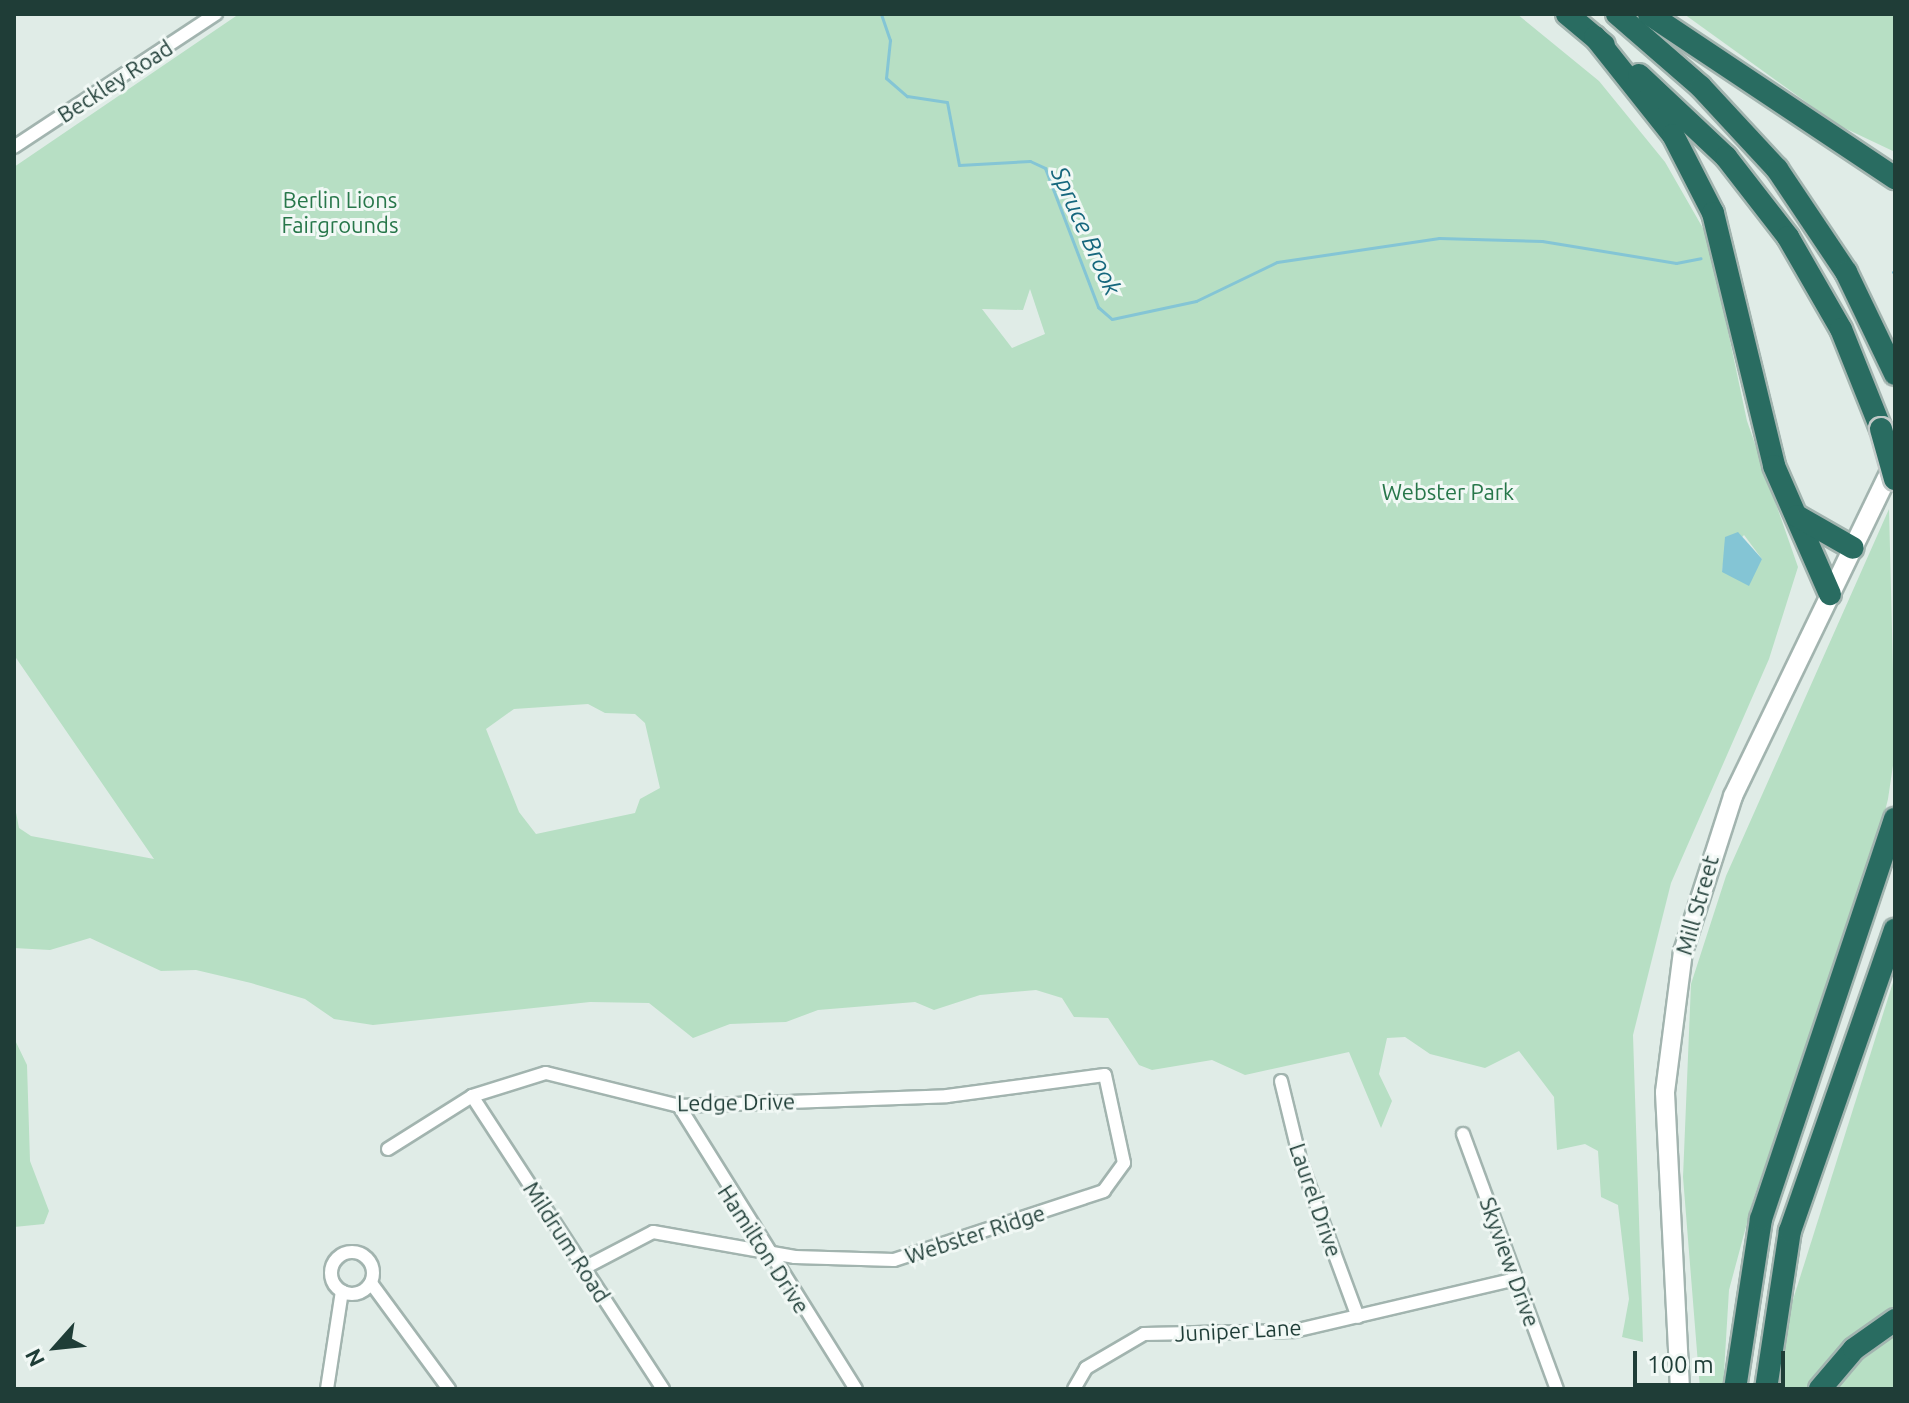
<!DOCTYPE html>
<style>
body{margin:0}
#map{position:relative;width:1909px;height:1403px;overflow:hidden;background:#e0ece7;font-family:Ubuntu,sans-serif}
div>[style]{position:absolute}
.green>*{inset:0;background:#b7dfc4}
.water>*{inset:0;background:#84c5d5}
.stream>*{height:3px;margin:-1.5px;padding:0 1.5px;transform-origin:1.5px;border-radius:1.5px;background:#84c5d5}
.roads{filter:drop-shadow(2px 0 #a2b4af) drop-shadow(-2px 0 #a2b4af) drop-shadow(0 2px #a2b4af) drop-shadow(0 -2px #a2b4af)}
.street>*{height:12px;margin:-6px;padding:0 6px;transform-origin:6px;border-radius:6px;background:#fff}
.street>.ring{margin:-6px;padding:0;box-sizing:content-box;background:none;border:12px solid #fff;border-radius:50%}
.secondary>*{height:18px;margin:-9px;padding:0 9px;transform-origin:9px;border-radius:9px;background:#fff}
.highway>*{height:22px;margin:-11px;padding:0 11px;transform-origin:11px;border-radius:11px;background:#296c61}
.bridges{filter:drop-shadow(2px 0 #c0c9c7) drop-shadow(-2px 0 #c0c9c7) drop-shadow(0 2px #c0c9c7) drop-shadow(0 -2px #c0c9c7)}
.highway-bridge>*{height:22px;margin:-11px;padding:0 11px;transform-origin:11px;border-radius:11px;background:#296c61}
span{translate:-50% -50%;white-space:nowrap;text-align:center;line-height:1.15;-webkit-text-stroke:6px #f1f8f5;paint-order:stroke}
.street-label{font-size:22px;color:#1f3d37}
.park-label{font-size:22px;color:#27774a}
.water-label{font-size:24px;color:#16677d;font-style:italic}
.frame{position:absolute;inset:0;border:16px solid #1f3d37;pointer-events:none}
.north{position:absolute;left:16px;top:1307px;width:80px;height:80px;-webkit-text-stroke:6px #f1f8f5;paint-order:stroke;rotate:243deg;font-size:22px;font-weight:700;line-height:32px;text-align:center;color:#1f3d37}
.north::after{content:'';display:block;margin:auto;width:28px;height:36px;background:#1f3d37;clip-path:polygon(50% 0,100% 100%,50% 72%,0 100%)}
.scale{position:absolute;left:1633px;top:1351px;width:152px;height:36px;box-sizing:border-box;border:4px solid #1f3d37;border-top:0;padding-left:10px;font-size:24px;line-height:28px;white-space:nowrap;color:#1f3d37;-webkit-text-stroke:6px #f1f8f5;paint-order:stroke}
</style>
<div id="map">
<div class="green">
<i style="clip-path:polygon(evenodd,239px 14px,1517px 14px,1599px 81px,1665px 162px,1708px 237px,1747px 421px,1798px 567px,1769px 659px,1671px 883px,1633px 1035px,1643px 1342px,1622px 1337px,1629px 1299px,1618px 1205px,1601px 1197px,1598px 1151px,1585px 1144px,1557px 1150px,1554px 1097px,1519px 1051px,1485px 1068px,1430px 1054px,1405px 1037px,1387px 1038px,1379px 1074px,1392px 1101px,1381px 1128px,1349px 1052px,1245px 1075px,1212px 1060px,1152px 1070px,1139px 1065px,1108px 1018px,1074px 1017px,1062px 998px,1036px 990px,980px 995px,934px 1010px,915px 1002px,818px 1010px,786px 1022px,730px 1024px,693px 1038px,649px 1003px,590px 1002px,373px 1025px,334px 1019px,305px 999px,251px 983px,196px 970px,161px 971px,90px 938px,50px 950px,14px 948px,14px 802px,19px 828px,31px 836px,154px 859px,14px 655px,14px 167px,239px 14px,1030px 289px,1045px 334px,1012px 348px,982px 309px,1023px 310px,1030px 289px,239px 14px,1744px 535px,1762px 559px,1722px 572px,1724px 557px,1744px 535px,239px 14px,588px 704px,605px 713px,635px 714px,645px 723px,660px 788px,640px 799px,635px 813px,536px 834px,519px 812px,486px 729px,514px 709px,588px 704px)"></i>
<i style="clip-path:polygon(1684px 14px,1895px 14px,1895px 152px,1838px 125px)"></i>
<i style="clip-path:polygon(1889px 509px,1895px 752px,1888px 799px,1869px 875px,1754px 1197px,1729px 1290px,1723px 1389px,1700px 1389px,1683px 1177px,1691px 984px,1726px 876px)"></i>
<i style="clip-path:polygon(1895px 976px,1895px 1310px,1812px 1389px,1781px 1389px,1785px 1325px)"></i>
<i style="clip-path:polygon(14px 1038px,27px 1065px,30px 1161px,49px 1211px,44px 1224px,14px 1227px)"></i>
<i style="clip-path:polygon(1895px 1330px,1895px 1389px,1833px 1389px,1877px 1340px)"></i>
</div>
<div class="water">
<i style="clip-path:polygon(1738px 532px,1762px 559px,1749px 586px,1722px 572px,1725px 537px)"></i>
</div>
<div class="stream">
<i style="left:881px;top:14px;width:28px;rotate:71deg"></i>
<i style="left:890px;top:40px;width:38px;rotate:96deg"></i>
<i style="left:886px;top:78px;width:28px;rotate:41deg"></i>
<i style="left:907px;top:96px;width:40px;rotate:8.5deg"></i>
<i style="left:947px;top:102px;width:64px;rotate:79.2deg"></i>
<i style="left:959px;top:165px;width:71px;rotate:-3.2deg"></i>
<i style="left:1030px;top:161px;width:17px;rotate:25deg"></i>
<i style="left:1045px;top:168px;width:149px;rotate:69.1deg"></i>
<i style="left:1098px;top:307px;width:18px;rotate:41deg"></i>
<i style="left:1112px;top:319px;width:86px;rotate:-12.1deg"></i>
<i style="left:1196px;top:301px;width:90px;rotate:-25.7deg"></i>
<i style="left:1277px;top:262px;width:164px;rotate:-8.4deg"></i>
<i style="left:1439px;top:238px;width:103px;rotate:1.7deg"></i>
<i style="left:1542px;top:241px;width:136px;rotate:9.3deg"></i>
<i style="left:1676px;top:263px;width:25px;rotate:-11deg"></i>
<i style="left:1893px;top:272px;width:2px;rotate:27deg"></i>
</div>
<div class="roads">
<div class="street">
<i style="left:14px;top:147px;width:242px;rotate:-33.4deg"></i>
<i style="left:1281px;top:1081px;width:84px;rotate:76.3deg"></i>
<i style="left:1301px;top:1163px;width:164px;rotate:69.7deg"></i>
<i style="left:472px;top:1096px;width:350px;rotate:56.9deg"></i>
<i style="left:679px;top:1106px;width:334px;rotate:58deg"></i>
<i style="left:1463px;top:1134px;width:272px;rotate:69.8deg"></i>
<i style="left:388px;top:1149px;width:99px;rotate:-32.2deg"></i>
<i style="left:472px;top:1096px;width:77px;rotate:-17.3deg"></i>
<i style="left:546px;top:1073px;width:137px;rotate:13.9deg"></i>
<i style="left:679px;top:1106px;width:268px;rotate:-2.1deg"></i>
<i style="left:947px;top:1096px;width:159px;rotate:-7.6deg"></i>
<i style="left:1105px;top:1075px;width:90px;rotate:77.8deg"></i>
<i style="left:1124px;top:1163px;width:34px;rotate:126deg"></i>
<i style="left:1104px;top:1191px;width:221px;rotate:161.8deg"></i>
<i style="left:894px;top:1260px;width:99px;rotate:-178.3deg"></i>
<i style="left:795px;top:1257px;width:144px;rotate:-170deg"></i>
<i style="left:653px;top:1232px;width:78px;rotate:152.4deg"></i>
<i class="ring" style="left:331px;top:1252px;width:30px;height:30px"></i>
<i style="left:371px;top:1283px;width:132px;rotate:53.7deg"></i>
<i style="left:327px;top:1389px;width:99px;rotate:-81.3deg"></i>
<i style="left:1074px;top:1389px;width:24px;rotate:-60deg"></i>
<i style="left:1086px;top:1368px;width:67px;rotate:-30.4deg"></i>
<i style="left:1144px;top:1334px;width:150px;rotate:-1.1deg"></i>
<i style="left:1294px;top:1331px;width:228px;rotate:-13.2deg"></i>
</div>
<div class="secondary">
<i style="left:1680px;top:1389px;width:297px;rotate:-92.9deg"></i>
<i style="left:1665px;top:1092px;width:141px;rotate:-82.7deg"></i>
<i style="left:1683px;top:952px;width:164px;rotate:-72.2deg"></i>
<i style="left:1733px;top:796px;width:370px;rotate:-64.2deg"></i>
</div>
<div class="highway">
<i style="left:1567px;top:14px;width:48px;rotate:40deg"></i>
<i style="left:1617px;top:14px;width:111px;rotate:41deg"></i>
<i style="left:1701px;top:87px;width:112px;rotate:47.2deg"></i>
<i style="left:1777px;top:169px;width:124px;rotate:56.2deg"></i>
<i style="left:1846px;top:272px;width:113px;rotate:64.3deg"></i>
<i style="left:1649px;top:14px;width:296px;rotate:33.7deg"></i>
<i style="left:1595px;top:37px;width:125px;rotate:51.5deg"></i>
<i style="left:1673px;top:135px;width:88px;rotate:62.9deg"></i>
<i style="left:1713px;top:213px;width:260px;rotate:76.4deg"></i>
<i style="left:1774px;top:466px;width:140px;rotate:66.4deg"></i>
<i style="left:1639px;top:75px;width:120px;rotate:43.3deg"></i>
<i style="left:1726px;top:157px;width:101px;rotate:52.2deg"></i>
<i style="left:1788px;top:237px;width:106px;rotate:60.1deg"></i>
<i style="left:1841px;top:329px;width:108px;rotate:68.2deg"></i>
<i style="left:1797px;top:516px;width:64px;rotate:29.7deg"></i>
<i style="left:1735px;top:1389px;width:172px;rotate:-81.3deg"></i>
<i style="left:1761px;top:1219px;width:422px;rotate:-71.5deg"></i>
<i style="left:1766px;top:1389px;width:160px;rotate:-81.4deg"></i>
<i style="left:1790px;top:1231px;width:319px;rotate:-70.8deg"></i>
<i style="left:1820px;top:1389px;width:52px;rotate:-49.6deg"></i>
<i style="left:1854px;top:1349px;width:50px;rotate:-35.3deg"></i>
</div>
</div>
<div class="bridges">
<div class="highway-bridge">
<i style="left:1881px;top:429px;width:52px;rotate:74.4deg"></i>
</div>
</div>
<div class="street-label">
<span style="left:115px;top:81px;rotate:-33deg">Beckley Road</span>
<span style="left:1697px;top:905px;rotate:-74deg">Mill Street</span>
<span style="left:736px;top:1102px;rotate:-1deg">Ledge Drive</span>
<span style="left:1316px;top:1200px;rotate:71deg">Laurel Drive</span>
<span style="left:975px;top:1234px;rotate:-18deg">Webster Ridge</span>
<span style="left:567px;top:1242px;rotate:57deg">Mildrum Road</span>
<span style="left:764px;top:1249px;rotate:57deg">Hamilton Drive</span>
<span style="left:1510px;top:1262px;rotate:70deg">Skyview Drive</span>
<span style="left:1238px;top:1330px;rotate:-3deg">Juniper Lane</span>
</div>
<div class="park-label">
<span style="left:340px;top:212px">Berlin Lions<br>Fairgrounds</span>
<span style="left:1448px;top:492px">Webster Park</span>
</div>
<div class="water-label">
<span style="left:1086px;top:231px;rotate:66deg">Spruce Brook</span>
</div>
<div class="frame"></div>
<div class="north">N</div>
<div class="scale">100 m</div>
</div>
